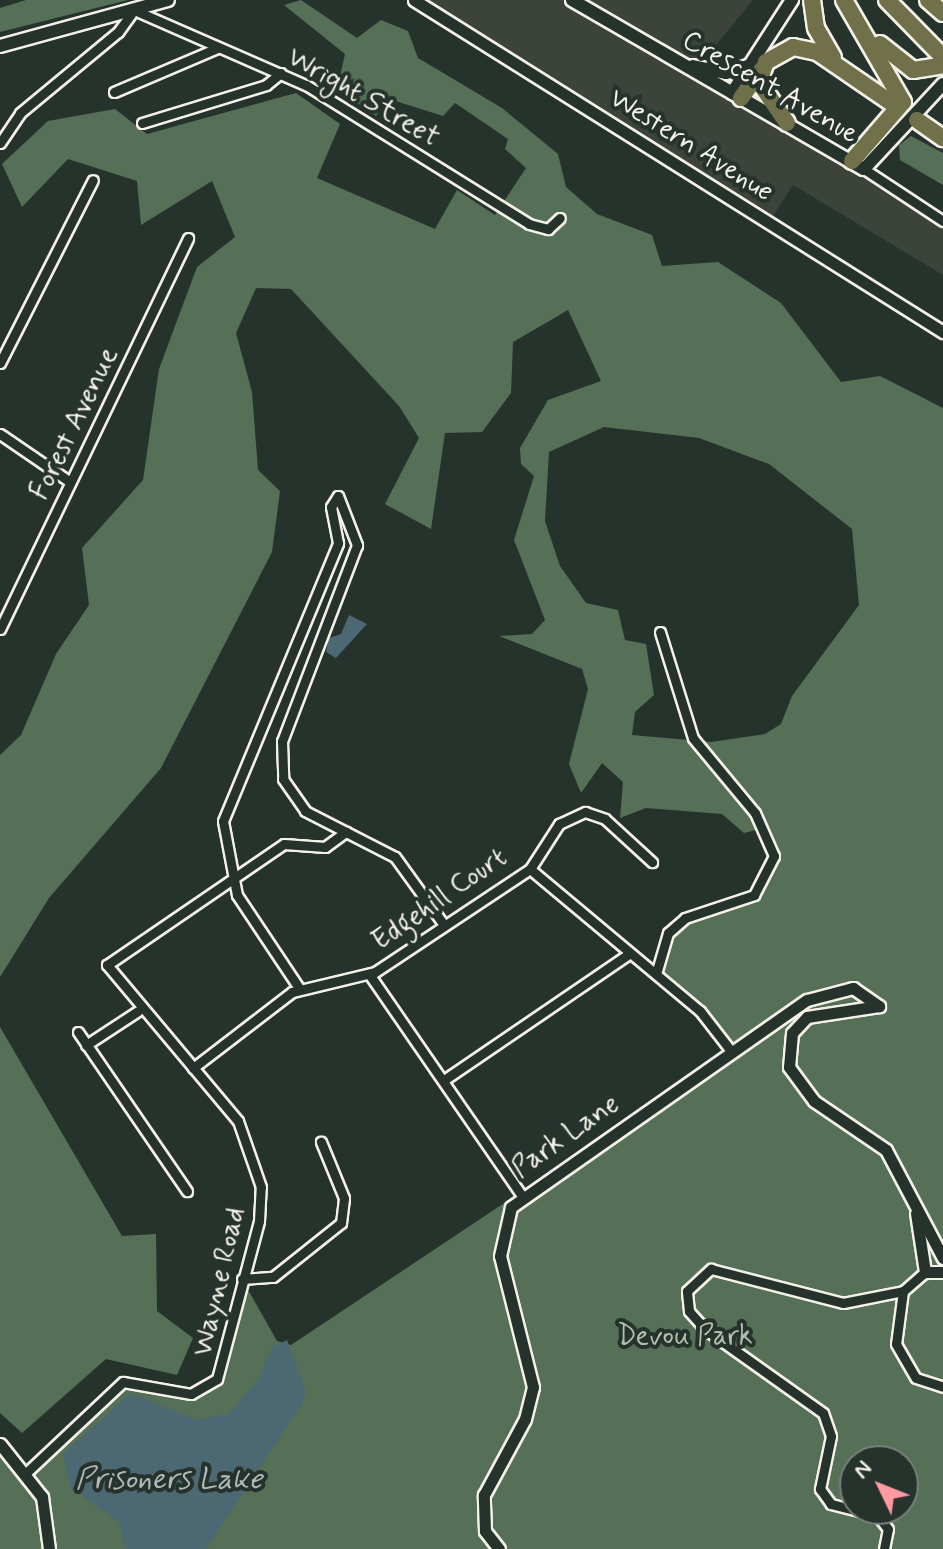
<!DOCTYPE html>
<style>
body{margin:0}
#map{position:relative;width:943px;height:1549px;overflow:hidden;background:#26332d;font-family:Mynerve,sans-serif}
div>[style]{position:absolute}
.built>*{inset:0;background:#3c433a}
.green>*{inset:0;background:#557057}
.water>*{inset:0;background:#4c6872}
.roads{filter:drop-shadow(2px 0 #f4f1e8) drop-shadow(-2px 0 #f4f1e8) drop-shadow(0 2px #f4f1e8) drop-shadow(0 -2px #f4f1e8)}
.minor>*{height:9px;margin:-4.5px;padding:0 4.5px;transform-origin:4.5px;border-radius:4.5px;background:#26332d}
.tertiary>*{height:11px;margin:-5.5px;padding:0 5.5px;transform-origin:5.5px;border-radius:5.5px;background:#26332d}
.secondary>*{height:12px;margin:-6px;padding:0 6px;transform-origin:6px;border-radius:6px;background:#26332d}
.motorway>*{height:16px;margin:-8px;padding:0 8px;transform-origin:8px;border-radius:8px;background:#70704a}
span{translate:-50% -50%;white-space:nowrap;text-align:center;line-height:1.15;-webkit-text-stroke:8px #26332d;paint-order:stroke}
.street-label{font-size:28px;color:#f4f1e8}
.park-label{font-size:28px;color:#b4bdae}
.water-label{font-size:30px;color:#b1bab9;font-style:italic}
.north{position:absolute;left:839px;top:1445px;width:80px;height:80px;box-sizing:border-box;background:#26332d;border:2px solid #787f78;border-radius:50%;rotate:313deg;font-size:22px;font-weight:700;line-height:32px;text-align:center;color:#f4f1e8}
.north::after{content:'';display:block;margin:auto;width:28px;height:36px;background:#ff9aa2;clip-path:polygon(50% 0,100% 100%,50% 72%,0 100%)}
</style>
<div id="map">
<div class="built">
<i style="clip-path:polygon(414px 0,753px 0,697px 68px,943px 221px,943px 275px,793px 185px,769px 222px)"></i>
</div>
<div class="green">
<i style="clip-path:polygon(26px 0,128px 0,0 32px,0 8px)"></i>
<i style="clip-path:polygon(evenodd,301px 0,357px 38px,381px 20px,408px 31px,418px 58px,502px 108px,558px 154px,566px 187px,597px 214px,652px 235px,662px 266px,718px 262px,781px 303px,841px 382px,880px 376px,943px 408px,943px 1549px,0 1549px,0 1444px,27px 1471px,130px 1380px,191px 1394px,224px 1368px,242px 1279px,277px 1341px,291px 1345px,731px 1052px,656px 974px,662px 947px,680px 921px,762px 888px,771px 870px,764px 828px,744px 833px,722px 814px,646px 808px,620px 818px,623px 782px,602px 763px,581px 793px,569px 764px,588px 689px,582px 669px,499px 636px,532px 634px,545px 620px,514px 540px,534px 476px,521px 464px,520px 448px,548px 400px,601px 381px,568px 310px,513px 342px,511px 393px,482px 432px,445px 433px,431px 529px,385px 504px,419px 438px,399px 406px,291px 289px,256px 288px,236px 333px,252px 392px,258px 470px,280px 491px,272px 552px,161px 768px,49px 898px,0 977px,0 755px,21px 735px,56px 654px,89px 605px,82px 548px,143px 480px,159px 369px,197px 267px,235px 237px,212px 181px,141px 225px,137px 181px,68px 159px,22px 207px,2px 164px,48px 121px,115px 109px,147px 134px,296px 93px,340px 124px,317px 178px,435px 229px,457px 190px,495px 215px,526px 168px,505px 149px,508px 139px,455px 103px,443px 116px,389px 99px,376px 116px,337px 89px,345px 54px,284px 5px,301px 0,604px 427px,699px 438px,769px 464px,852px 529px,859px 605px,792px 696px,781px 724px,765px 734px,711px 742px,632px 735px,635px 712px,654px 695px,646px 644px,625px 640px,618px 610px,586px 603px,560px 566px,545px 521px,549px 452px,604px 427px,301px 0,855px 1461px,903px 1461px,903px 1509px,855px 1509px,855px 1461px)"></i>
<i style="clip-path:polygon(911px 136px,943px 153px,943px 185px,900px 160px,899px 145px)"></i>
<i style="clip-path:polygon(0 1027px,122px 1236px,156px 1234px,157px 1311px,193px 1338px,177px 1375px,106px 1359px,22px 1433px,0 1413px)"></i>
</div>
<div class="water">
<i style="clip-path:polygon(349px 615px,367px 624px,336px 658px,326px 652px,329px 638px,341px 634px)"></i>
<i style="clip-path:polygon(287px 1340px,306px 1392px,302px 1404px,206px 1549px,125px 1549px,119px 1522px,71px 1488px,63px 1454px,131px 1393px,196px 1420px,228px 1414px,258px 1380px,272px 1347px)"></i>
</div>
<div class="roads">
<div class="minor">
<i style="left:114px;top:92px;width:112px;rotate:-23.1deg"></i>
<i style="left:142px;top:123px;width:130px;rotate:-17deg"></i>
<i style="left:266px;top:85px;width:19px;rotate:-39deg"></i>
<i style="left:0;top:143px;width:36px;rotate:-56deg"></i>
<i style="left:20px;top:113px;width:127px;rotate:-39.6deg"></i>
<i style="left:118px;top:32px;width:27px;rotate:-54deg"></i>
<i style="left:134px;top:10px;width:188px;rotate:23.6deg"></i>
<i style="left:306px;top:85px;width:263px;rotate:31.9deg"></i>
<i style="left:529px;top:224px;width:20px;rotate:15deg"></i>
<i style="left:548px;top:229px;width:16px;rotate:-43deg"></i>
<i style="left:864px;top:169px;width:95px;rotate:33.4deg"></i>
<i style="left:0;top:363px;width:205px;rotate:-63.1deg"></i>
<i style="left:0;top:434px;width:85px;rotate:34.4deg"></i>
<i style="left:0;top:629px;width:434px;rotate:-64.3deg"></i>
<i style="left:530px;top:869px;width:222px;rotate:39.9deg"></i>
<i style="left:700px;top:1011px;width:51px;rotate:52.2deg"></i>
<i style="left:530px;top:869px;width:54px;rotate:-57.2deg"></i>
<i style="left:559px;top:824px;width:29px;rotate:-25deg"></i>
<i style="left:585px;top:812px;width:21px;rotate:19deg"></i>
<i style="left:605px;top:819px;width:64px;rotate:42.5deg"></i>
<i style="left:369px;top:974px;width:270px;rotate:55.4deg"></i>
<i style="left:656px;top:974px;width:43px;rotate:-73.7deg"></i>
<i style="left:668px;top:933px;width:23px;rotate:-41deg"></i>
<i style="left:685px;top:918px;width:73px;rotate:-18.4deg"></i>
<i style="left:754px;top:895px;width:44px;rotate:-62.9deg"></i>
<i style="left:774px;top:856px;width:47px;rotate:-113.8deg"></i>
<i style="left:755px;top:813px;width:97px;rotate:-129.6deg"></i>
<i style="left:693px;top:738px;width:111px;rotate:-107.3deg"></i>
<i style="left:299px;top:988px;width:112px;rotate:-123.7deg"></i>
<i style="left:237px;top:895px;width:75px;rotate:-100.7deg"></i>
<i style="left:223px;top:821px;width:301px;rotate:-67.5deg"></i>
<i style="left:338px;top:543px;width:37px;rotate:-101deg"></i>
<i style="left:331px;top:507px;width:13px;rotate:-58deg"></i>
<i style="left:338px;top:496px;width:53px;rotate:68.8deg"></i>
<i style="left:357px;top:545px;width:210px;rotate:110.9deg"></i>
<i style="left:282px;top:741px;width:38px;rotate:88deg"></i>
<i style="left:283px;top:779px;width:39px;rotate:55deg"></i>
<i style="left:305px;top:811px;width:101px;rotate:27.1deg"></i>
<i style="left:395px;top:857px;width:84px;rotate:54.2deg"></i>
<i style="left:78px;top:1032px;width:193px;rotate:55.6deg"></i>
<i style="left:86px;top:1045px;width:62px;rotate:-33.2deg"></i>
<i style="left:193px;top:1068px;width:125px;rotate:-37.5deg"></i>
<i style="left:292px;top:992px;width:85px;rotate:-13.5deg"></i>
<i style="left:375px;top:972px;width:186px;rotate:-33.6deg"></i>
<i style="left:444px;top:1080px;width:224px;rotate:-34.3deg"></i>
<i style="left:925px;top:1272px;width:29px;rotate:139deg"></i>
<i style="left:903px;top:1291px;width:53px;rotate:97.5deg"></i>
<i style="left:896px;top:1344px;width:39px;rotate:60deg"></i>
<i style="left:916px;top:1378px;width:28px;rotate:18deg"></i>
<i style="left:242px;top:1279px;width:31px;rotate:-4deg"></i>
<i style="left:273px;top:1277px;width:87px;rotate:-38.5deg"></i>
<i style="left:341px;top:1223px;width:25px;rotate:-83deg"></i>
<i style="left:344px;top:1198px;width:61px;rotate:-112.3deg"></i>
<i style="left:27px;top:1472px;width:132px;rotate:-43.2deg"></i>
<i style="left:123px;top:1382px;width:69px;rotate:10deg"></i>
<i style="left:191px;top:1394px;width:30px;rotate:-30deg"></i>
<i style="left:217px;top:1379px;width:163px;rotate:-75.1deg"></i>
<i style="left:259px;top:1221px;width:34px;rotate:-87deg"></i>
<i style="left:261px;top:1187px;width:70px;rotate:-109.2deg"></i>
<i style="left:238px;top:1121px;width:204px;rotate:-130deg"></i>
<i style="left:107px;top:965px;width:214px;rotate:-34.4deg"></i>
<i style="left:284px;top:844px;width:41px;rotate:4.2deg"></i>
<i style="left:325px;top:847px;width:26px;rotate:-36deg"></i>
<i style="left:884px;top:1549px;width:20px;rotate:-79deg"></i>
<i style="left:888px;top:1529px;width:16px;rotate:-128deg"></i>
<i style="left:878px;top:1516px;width:49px;rotate:-165.7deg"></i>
<i style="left:831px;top:1504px;width:19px;rotate:-126deg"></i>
<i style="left:820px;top:1489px;width:54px;rotate:-78.3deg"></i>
<i style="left:831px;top:1436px;width:24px;rotate:-109deg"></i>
<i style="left:823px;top:1413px;width:145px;rotate:-144.6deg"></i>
<i style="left:705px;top:1329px;width:24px;rotate:-132deg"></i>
<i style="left:689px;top:1311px;width:20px;rotate:-96deg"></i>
<i style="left:687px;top:1291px;width:33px;rotate:-43deg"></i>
<i style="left:711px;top:1269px;width:136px;rotate:14.4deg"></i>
<i style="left:843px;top:1303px;width:61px;rotate:-11.3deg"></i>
</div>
<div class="tertiary">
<i style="left:414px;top:0;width:625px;rotate:32.11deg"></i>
<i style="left:879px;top:1006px;width:73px;rotate:171.3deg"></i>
<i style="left:807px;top:1017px;width:22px;rotate:133deg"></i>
<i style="left:792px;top:1033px;width:34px;rotate:95deg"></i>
<i style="left:789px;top:1067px;width:42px;rotate:53.7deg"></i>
<i style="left:814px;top:1101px;width:87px;rotate:34.2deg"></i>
<i style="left:886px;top:1150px;width:122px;rotate:62.2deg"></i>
<i style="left:916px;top:1213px;width:60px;rotate:81.3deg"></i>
<i style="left:925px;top:1272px;width:18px"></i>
<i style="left:0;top:1444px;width:68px;rotate:51.6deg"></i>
<i style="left:42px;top:1497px;width:52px;rotate:82.3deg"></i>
<i style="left:499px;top:1549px;width:23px;rotate:-128deg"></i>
<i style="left:485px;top:1531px;width:36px;rotate:-92deg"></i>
<i style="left:484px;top:1495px;width:86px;rotate:-61.7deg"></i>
<i style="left:525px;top:1419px;width:33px;rotate:-76deg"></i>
<i style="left:533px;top:1387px;width:135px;rotate:-104.1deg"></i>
<i style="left:500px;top:1256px;width:50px;rotate:-77.3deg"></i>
<i style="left:511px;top:1207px;width:361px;rotate:-35deg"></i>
<i style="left:807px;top:1000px;width:48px;rotate:-14.6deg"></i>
<i style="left:853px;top:988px;width:32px;rotate:35deg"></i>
</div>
<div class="secondary">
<i style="left:572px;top:0;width:337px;rotate:30.1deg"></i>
<i style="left:864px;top:169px;width:116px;rotate:-47.1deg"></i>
<i style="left:0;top:46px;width:174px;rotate:-15.3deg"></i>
<i style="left:693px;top:66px;width:34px;rotate:12deg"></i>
<i style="left:726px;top:73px;width:23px;rotate:-18deg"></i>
<i style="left:732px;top:93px;width:111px;rotate:-57.2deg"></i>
</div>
<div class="motorway">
<i style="left:812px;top:0;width:28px;rotate:82deg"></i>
<i style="left:816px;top:28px;width:34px;rotate:60deg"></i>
<i style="left:844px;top:0;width:118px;rotate:60deg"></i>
<i style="left:903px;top:102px;width:78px;rotate:130.8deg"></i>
<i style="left:887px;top:0;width:80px;rotate:45.5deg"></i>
<i style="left:928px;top:0;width:20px;rotate:41deg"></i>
<i style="left:880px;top:44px;width:42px;rotate:38.2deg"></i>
<i style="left:913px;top:70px;width:30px;rotate:-9deg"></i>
<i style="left:741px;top:98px;width:34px;rotate:-54deg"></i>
<i style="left:917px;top:120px;width:32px;rotate:35deg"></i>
<i style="left:787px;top:123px;width:50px;rotate:-124.3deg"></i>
<i style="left:759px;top:82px;width:21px;rotate:-71deg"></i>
<i style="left:766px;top:62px;width:31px;rotate:-29deg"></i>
<i style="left:793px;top:47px;width:25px;rotate:12deg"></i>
<i style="left:817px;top:52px;width:92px;rotate:34.4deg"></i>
</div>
</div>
<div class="street-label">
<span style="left:770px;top:88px;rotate:30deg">Crescent Avenue</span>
<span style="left:363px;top:98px;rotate:30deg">Wright Street</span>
<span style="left:691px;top:146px;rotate:32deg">Western Avenue</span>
<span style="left:75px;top:424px;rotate:-64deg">Forest Avenue</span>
<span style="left:440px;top:900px;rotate:-35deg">Edgehill Court</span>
<span style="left:566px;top:1137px;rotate:-35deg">Park Lane</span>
<span style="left:220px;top:1282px;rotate:-77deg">Wayne Road</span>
</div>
<div class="park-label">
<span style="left:685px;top:1337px">Devou Park</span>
</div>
<div class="water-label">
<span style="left:169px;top:1480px">Prisoners Lake</span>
</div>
<div class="north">N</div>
</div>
